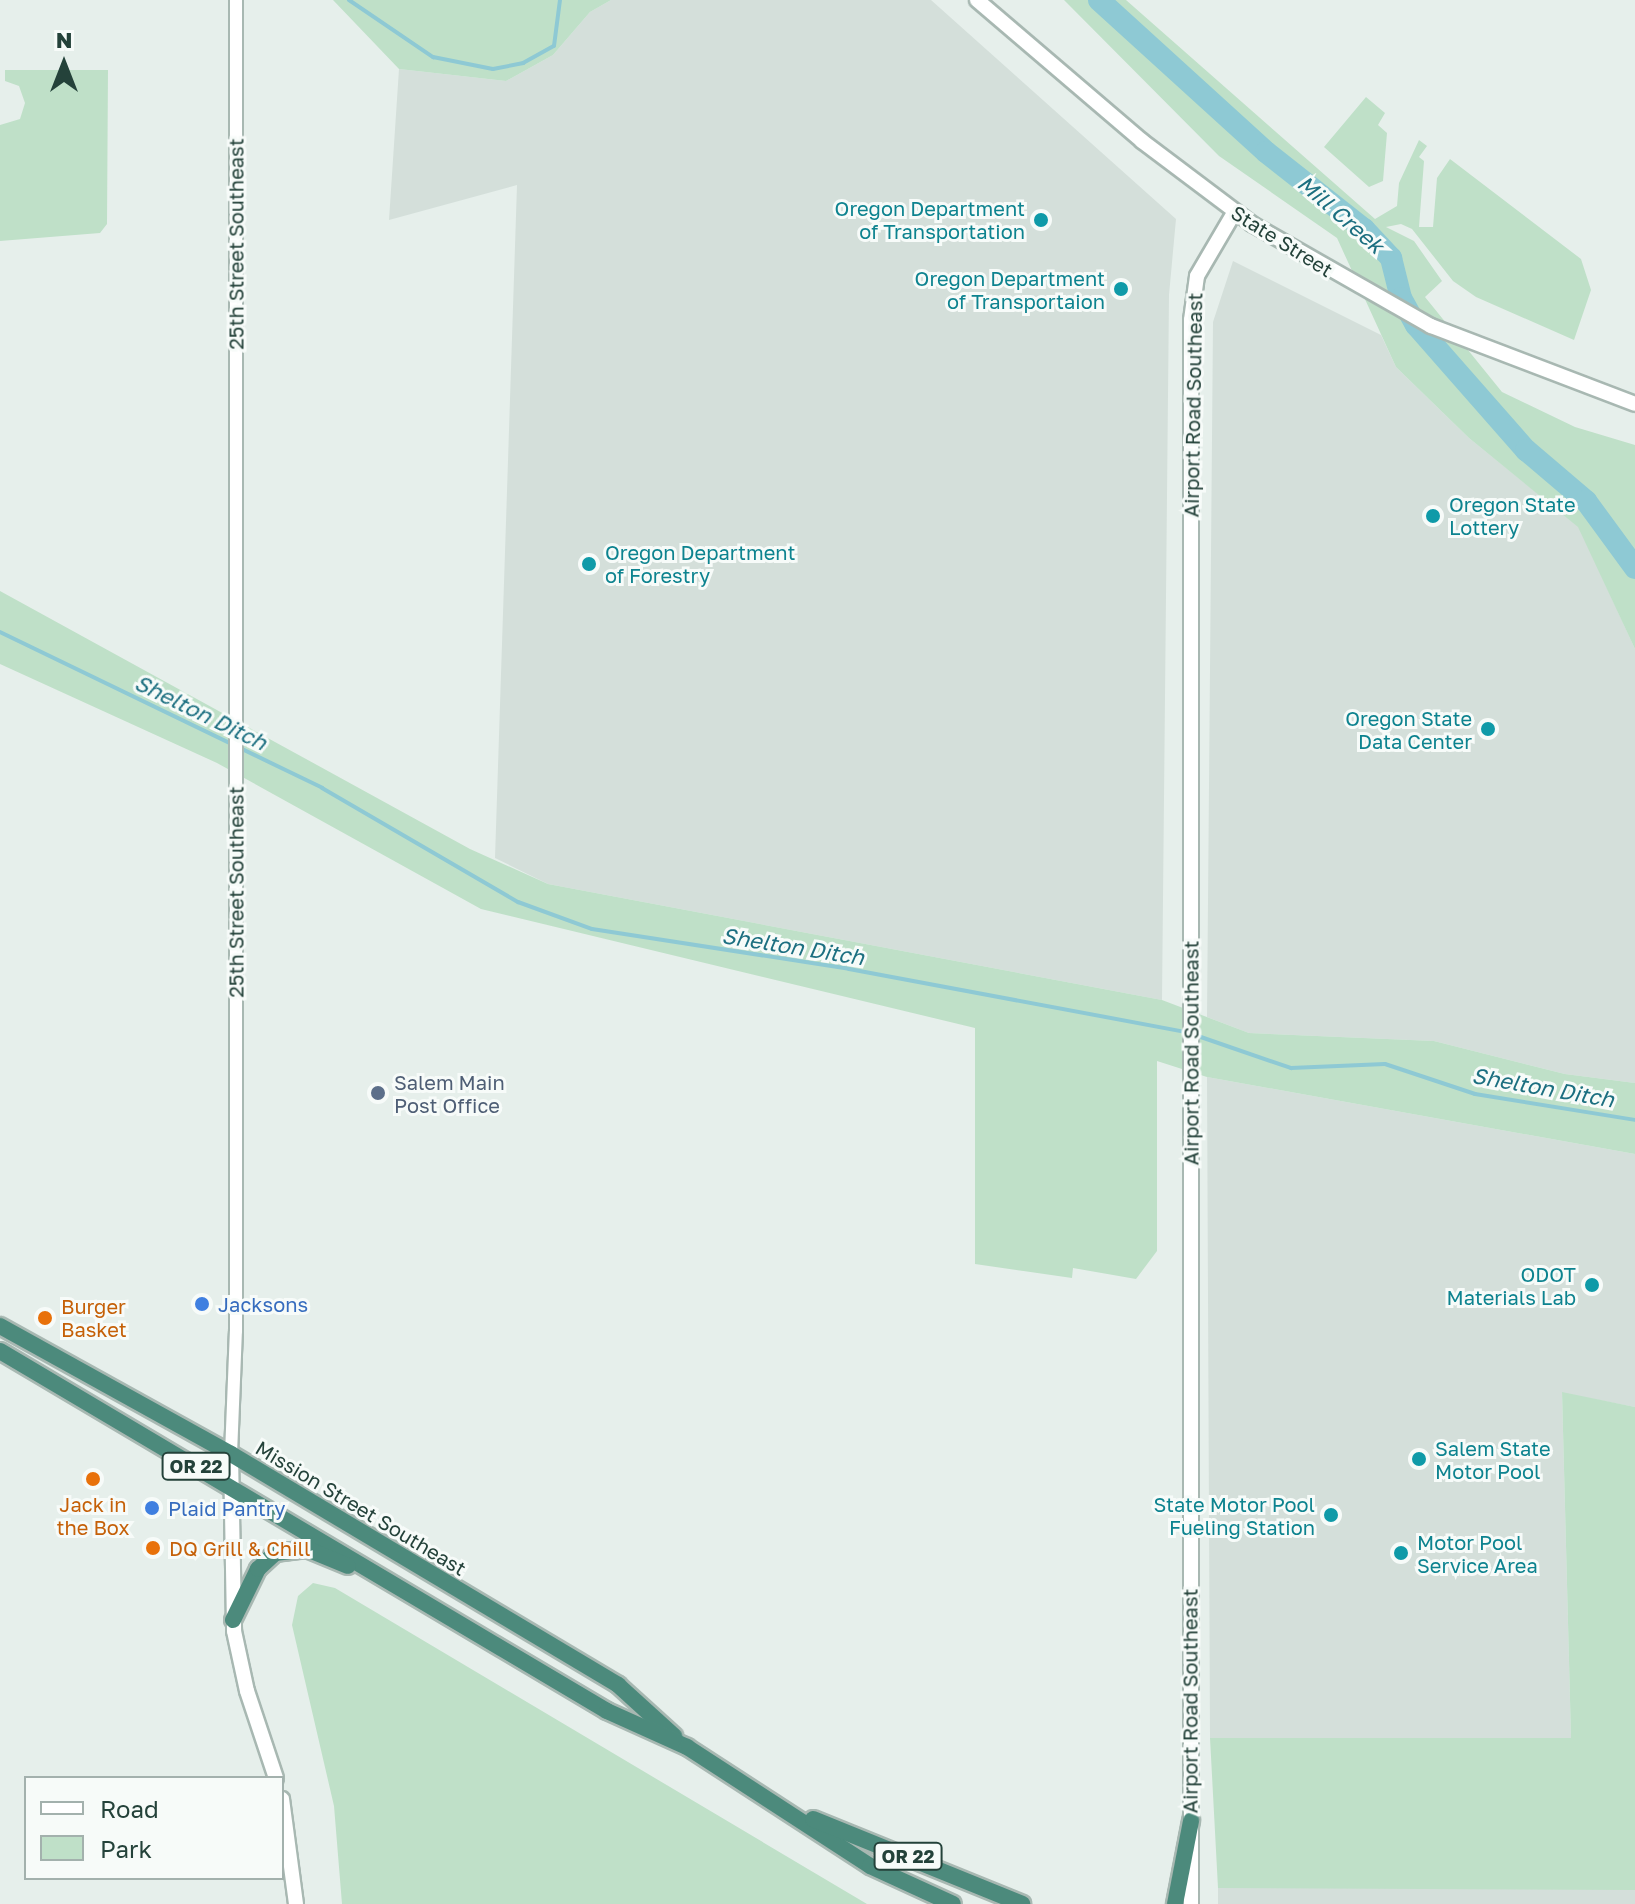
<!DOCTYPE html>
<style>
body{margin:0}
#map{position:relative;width:1635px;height:1904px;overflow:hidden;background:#e6efeb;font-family:"Golos Text",sans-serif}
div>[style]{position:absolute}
.built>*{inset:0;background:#d4dfda;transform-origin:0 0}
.green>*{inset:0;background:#bfe0c8}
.stream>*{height:4px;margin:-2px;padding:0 2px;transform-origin:2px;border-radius:2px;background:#8ec9d4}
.river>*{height:22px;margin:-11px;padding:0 11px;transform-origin:11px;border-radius:11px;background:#8ec9d4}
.roads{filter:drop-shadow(2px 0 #a8b8b2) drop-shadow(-2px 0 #a8b8b2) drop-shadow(0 2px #a8b8b2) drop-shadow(0 -2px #a8b8b2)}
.tertiary>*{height:12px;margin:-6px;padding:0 6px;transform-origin:6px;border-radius:6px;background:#fff}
.secondary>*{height:14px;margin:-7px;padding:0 7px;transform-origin:7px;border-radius:7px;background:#fff}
.trunk>*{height:16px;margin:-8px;padding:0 8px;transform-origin:8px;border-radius:8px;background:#4c8a7c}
.dots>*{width:22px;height:22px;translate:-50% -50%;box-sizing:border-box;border:4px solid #f7fbf9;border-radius:50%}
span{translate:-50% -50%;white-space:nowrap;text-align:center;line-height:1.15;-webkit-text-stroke:6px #f7fbf9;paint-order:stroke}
.shield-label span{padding:2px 6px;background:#f7fbf9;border:2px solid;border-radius:6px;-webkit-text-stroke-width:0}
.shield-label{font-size:18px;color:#24423a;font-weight:700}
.culture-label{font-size:20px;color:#0d838f}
.right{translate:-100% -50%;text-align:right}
.left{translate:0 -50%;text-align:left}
.street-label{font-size:20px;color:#24423a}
.service-label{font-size:20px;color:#4e5e75}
.shop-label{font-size:20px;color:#366cbe}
.food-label{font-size:20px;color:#c56008}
.water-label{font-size:22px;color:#1c6f80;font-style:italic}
.legend{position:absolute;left:24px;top:1776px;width:260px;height:104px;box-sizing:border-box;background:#f7fbf9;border:2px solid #a3b1ad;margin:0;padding:10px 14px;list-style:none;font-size:24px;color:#24423a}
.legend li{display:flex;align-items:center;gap:16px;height:40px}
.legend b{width:40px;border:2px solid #a3b1ad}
.north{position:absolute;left:24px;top:24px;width:80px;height:80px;-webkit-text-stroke:6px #f7fbf9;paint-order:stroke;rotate:0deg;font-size:22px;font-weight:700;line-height:32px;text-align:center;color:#24423a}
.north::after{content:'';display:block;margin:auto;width:28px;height:36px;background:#24423a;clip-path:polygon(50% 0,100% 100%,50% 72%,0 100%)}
</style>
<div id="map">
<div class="built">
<i style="clip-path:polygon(611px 0,931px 0,1176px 219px,1169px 295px,1162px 1000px,548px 884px,495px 858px,517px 185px,389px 220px,399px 69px,506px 81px,553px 55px,590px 12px)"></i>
<i style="clip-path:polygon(1233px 261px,1381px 335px,1396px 367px,1469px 438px,1579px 527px,1635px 649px,1635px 1083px,1565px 1074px,1434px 1041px,1249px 1033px,1207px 1017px,1213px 322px)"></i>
<i style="clip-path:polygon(1207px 1077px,1635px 1154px,1635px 1407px,1562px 1393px,1571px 1738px,1210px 1738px)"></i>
<i style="left:1218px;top:1888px;width:417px;height:16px"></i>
</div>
<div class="green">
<i style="clip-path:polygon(333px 0,611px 0,590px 12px,553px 55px,506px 81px,399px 69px)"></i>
<i style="clip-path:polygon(1064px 0,1126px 0,1375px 219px,1397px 206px,1399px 183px,1419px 140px,1427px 146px,1419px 157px,1424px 161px,1419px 227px,1433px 227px,1437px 178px,1450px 159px,1581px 259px,1591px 290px,1574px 340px,1476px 297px,1453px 281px,1412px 229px,1401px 224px,1386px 227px,1414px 241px,1442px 281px,1425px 297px,1502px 392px,1575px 427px,1635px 445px,1635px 649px,1578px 527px,1469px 438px,1396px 367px,1337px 238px,1219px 156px)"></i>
<i style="clip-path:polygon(5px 70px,108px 70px,107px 224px,100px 233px,0 241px,0 125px,20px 119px,25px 103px,19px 86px,5px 81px)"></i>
<i style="clip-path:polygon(1366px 97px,1385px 113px,1378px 125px,1387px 133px,1383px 181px,1369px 187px,1324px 147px)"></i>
<i style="clip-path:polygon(0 591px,470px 849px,548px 884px,1162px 1000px,1249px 1033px,1434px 1041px,1565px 1074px,1635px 1083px,1635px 1154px,1207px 1077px,1157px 1061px,1157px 1251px,1136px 1279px,1073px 1268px,1072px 1278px,975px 1264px,975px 1028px,481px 909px,217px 763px,0 664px)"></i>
<i style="clip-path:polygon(1562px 1392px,1635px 1407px,1635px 1890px,1218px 1888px,1210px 1738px,1571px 1738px)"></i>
<i style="clip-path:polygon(313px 1583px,335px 1588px,867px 1904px,342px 1904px,334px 1806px,292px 1625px,298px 1596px)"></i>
</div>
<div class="stream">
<i style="left:349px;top:0;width:102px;rotate:34.2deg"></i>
<i style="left:433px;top:57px;width:61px;rotate:11.3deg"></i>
<i style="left:493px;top:69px;width:31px;rotate:-11deg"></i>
<i style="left:523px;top:63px;width:35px;rotate:-29deg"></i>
<i style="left:554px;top:46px;width:46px;rotate:-82.6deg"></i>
<i style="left:0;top:632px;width:358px;rotate:25.8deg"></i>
<i style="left:322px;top:788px;width:227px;rotate:30.2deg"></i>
<i style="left:518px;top:902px;width:79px;rotate:20deg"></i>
<i style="left:592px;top:929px;width:260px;rotate:8.8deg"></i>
<i style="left:849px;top:969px;width:343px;rotate:10.6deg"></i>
<i style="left:1195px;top:1035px;width:102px;rotate:19deg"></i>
<i style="left:1291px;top:1068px;width:94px;rotate:-2.4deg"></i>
<i style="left:1385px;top:1064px;width:95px;rotate:18.4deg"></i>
<i style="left:1475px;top:1094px;width:162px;rotate:9.2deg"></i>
</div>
<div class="river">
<i style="left:1099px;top:0;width:226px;rotate:42.3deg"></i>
<i style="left:1266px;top:152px;width:125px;rotate:38.2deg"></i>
<i style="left:1364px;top:229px;width:40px;rotate:47deg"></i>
<i style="left:1391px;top:258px;width:41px;rotate:76deg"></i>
<i style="left:1401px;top:298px;width:31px;rotate:61deg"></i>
<i style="left:1416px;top:325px;width:167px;rotate:48.7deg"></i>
<i style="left:1526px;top:450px;width:79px;rotate:40.4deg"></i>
<i style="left:1586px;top:501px;width:83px;rotate:53.8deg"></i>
</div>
<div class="roads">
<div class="tertiary">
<i style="left:231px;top:1454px;width:123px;rotate:-87.7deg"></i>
<i style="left:236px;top:1331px;width:1331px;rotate:-90deg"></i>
</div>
<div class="secondary">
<i style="left:977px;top:0;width:217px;rotate:40.5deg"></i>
<i style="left:1142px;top:141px;width:138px;rotate:37deg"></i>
<i style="left:1252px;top:224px;width:206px;rotate:29.7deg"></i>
<i style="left:1431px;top:326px;width:218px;rotate:20.9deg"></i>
<i style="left:231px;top:1454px;width:177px;rotate:89deg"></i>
<i style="left:234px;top:1631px;width:61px;rotate:77.8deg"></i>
<i style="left:247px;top:1691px;width:92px;rotate:71.6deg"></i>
<i style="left:282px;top:1799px;width:106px;rotate:82.4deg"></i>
<i style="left:1191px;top:1904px;width:1584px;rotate:-90deg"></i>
<i style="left:1191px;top:320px;width:44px;rotate:-82.2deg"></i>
<i style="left:1197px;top:276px;width:73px;rotate:-59.6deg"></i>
</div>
<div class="trunk">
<i style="left:0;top:1326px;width:264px;rotate:29deg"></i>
<i style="left:231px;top:1454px;width:451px;rotate:30.8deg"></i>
<i style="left:618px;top:1685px;width:76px;rotate:42.3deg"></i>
<i style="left:0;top:1351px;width:706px;rotate:30.67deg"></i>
<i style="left:607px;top:1711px;width:88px;rotate:24.2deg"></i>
<i style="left:687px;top:1747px;width:218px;rotate:33deg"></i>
<i style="left:870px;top:1866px;width:91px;rotate:24.6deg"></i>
<i style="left:233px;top:1620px;width:57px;rotate:-63.9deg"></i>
<i style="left:258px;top:1569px;width:23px;rotate:-43deg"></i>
<i style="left:275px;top:1553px;width:32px;rotate:-7deg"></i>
<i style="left:307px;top:1549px;width:44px;rotate:22.5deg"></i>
<i style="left:813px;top:1819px;width:226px;rotate:22.1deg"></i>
<i style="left:1175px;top:1904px;width:85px;rotate:-79.1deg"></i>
</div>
</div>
<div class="dots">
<i style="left:1041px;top:220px;background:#0f9aa8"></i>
<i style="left:1121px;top:289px;background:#0f9aa8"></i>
<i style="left:1433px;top:516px;background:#0f9aa8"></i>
<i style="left:589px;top:564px;background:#0f9aa8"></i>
<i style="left:1488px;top:729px;background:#0f9aa8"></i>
<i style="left:378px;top:1093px;background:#5c6f8a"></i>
<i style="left:1592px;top:1285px;background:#0f9aa8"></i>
<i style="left:202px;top:1304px;background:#3f7fe0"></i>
<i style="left:45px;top:1318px;background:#e8710a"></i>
<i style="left:1419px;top:1459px;background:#0f9aa8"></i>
<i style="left:93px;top:1479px;background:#e8710a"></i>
<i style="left:152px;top:1508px;background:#3f7fe0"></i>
<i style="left:1331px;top:1515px;background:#0f9aa8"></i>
<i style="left:153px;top:1548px;background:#e8710a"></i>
<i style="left:1401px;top:1553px;background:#0f9aa8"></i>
</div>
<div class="shield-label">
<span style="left:196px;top:1466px">OR 22</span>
<span style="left:908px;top:1856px">OR 22</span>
</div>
<div class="culture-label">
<span class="right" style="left:1025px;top:220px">Oregon Department<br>of Transportation</span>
<span class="right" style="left:1105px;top:290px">Oregon Department<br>of Transportaion</span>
<span class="left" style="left:1449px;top:516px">Oregon State<br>Lottery</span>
<span class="left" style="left:605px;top:564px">Oregon Department<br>of Forestry</span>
<span class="right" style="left:1472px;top:730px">Oregon State<br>Data Center</span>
<span class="right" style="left:1576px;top:1286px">ODOT<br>Materials Lab</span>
<span class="left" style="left:1435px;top:1460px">Salem State<br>Motor Pool</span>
<span class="right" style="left:1315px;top:1516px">State Motor Pool<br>Fueling Station</span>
<span class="left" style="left:1417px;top:1554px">Motor Pool<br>Service Area</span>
</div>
<div class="street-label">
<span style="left:1282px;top:241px;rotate:32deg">State Street</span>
<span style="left:236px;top:244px;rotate:-90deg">25th Street Southeast</span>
<span style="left:1193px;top:405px;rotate:-89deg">Airport Road Southeast</span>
<span style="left:236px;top:892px;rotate:-90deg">25th Street Southeast</span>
<span style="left:1191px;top:1053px;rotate:-90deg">Airport Road Southeast</span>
<span style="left:361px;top:1508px;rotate:31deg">Mission Street Southeast</span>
<span style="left:1190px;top:1701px;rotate:-90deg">Airport Road Southeast</span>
</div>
<div class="service-label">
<span class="left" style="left:394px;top:1094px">Salem Main<br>Post Office</span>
</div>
<div class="shop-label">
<span class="left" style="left:218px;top:1304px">Jacksons</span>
<span class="left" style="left:168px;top:1508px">Plaid Pantry</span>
</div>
<div class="food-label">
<span class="left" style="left:61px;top:1318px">Burger<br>Basket</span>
<span style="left:93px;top:1516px">Jack in<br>the Box</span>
<span class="left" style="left:169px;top:1548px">DQ Grill &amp; Chill</span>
</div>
<div class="water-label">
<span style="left:1341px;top:214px;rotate:41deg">Mill Creek</span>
<span style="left:201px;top:712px;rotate:26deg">Shelton Ditch</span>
<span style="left:793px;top:946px;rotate:9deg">Shelton Ditch</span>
<span style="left:1543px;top:1087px;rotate:10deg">Shelton Ditch</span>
</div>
<ul class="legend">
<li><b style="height:10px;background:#fff"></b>Road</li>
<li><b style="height:22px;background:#bfe0c8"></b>Park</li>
</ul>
<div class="north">N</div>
</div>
